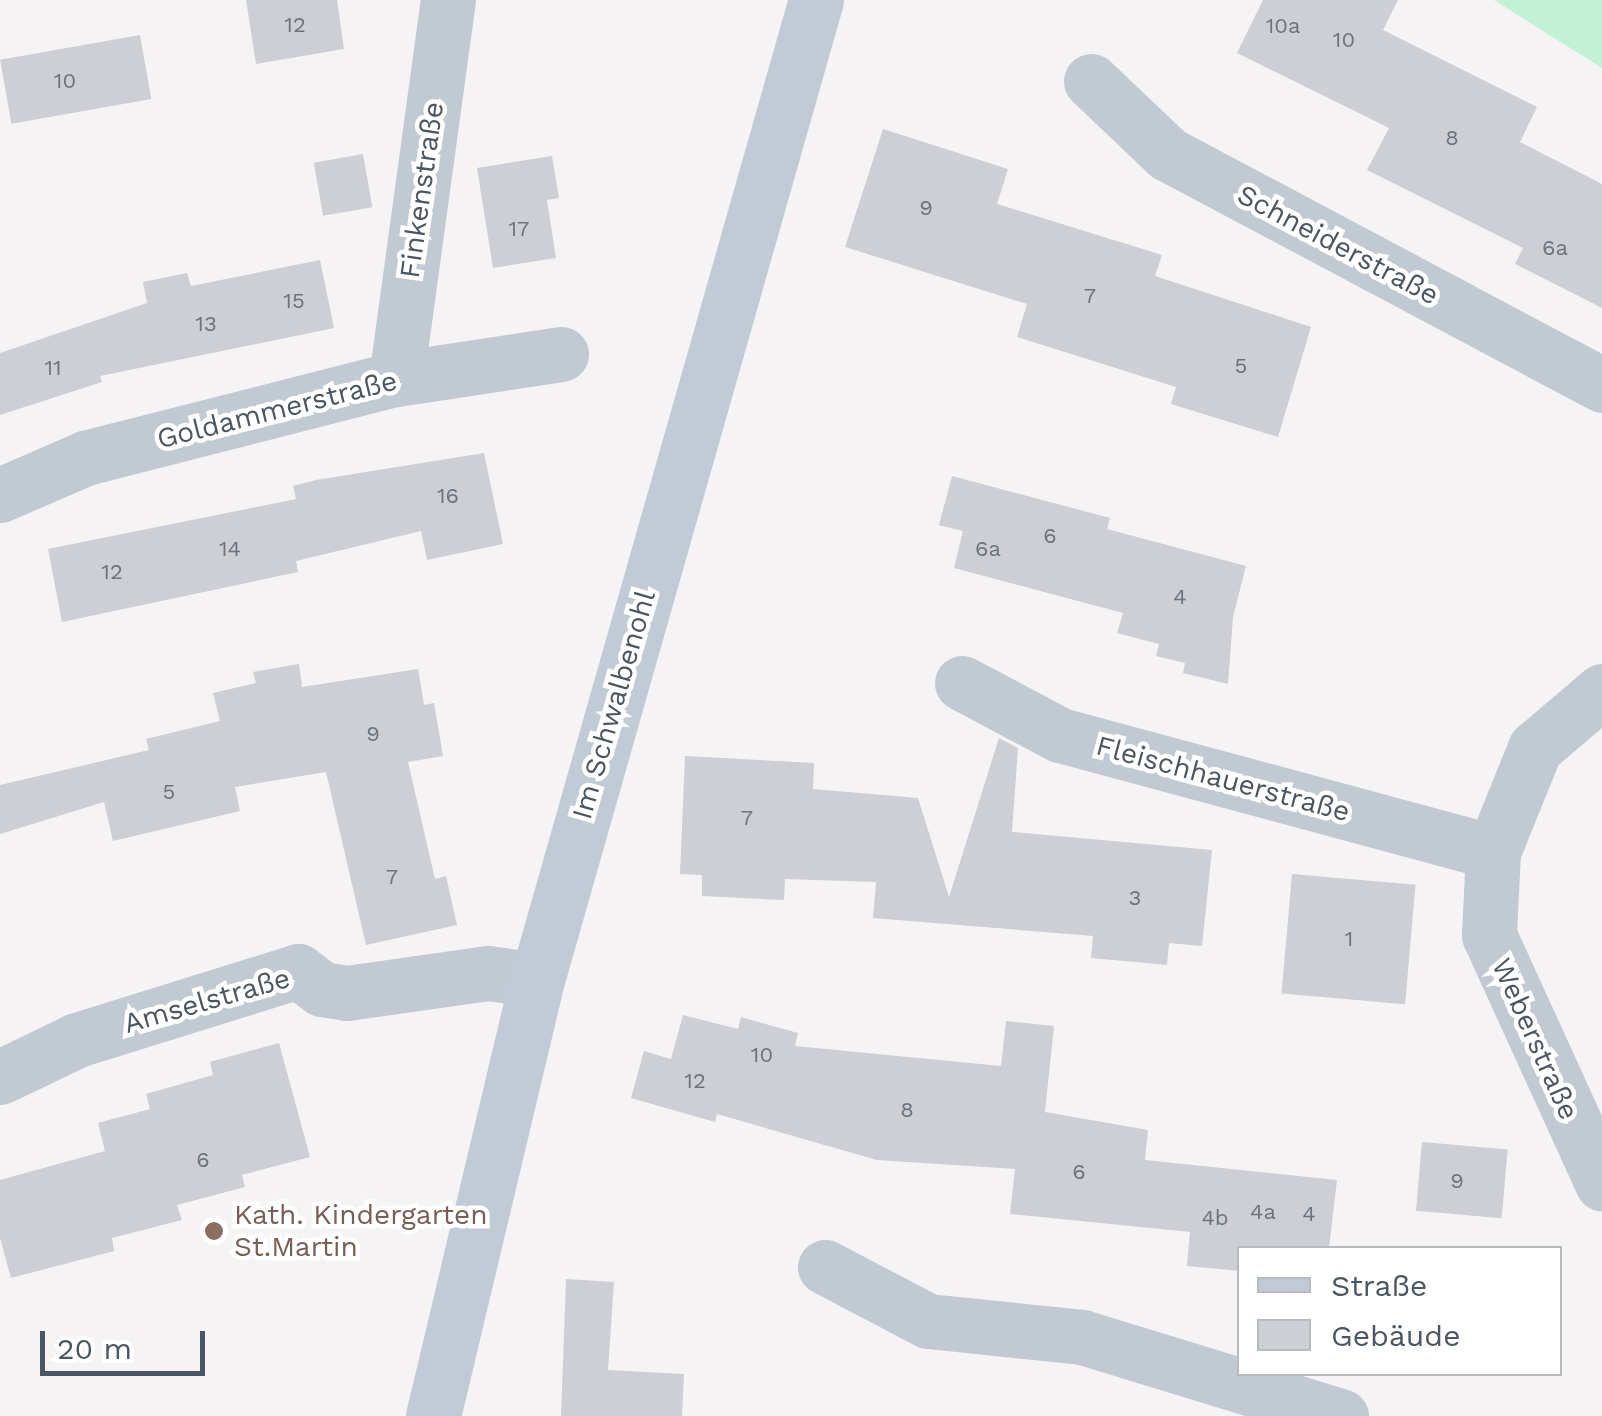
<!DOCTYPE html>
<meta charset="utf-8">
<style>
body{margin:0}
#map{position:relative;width:1602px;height:1416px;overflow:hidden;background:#f5f3f3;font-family:"Work Sans",sans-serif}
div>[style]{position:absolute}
.green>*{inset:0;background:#c3f1d5}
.building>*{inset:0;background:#cdcfd5;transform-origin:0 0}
.street>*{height:55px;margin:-27.5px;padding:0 27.5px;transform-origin:27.5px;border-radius:27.5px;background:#c1cad2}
.secondary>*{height:55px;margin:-27.5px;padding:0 27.5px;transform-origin:27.5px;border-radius:27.5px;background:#c1cbd6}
.dots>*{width:28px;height:28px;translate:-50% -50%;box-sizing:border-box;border:5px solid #fff;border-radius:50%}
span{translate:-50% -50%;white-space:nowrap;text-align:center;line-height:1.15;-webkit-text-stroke:9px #fff;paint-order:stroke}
.number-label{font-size:22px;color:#6b747e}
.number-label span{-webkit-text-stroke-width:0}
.street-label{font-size:28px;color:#4a5661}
.education-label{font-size:28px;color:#785e54}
.left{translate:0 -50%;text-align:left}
.legend{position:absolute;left:1237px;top:1246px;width:325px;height:130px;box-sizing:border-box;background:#fff;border:2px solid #b7bbc0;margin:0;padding:12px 18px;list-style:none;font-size:30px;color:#4a5661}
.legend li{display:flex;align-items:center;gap:20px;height:50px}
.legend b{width:50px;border:2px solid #b7bbc0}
.scale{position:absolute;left:40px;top:1331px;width:165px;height:45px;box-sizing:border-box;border:5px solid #4a5661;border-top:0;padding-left:12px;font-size:30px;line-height:35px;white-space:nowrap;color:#4a5661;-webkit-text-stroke:8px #fff;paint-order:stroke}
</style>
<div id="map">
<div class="green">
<i style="clip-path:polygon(1494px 0,1602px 0,1602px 68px)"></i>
</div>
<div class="building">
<i style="clip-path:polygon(246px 0,337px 0,344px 49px,256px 64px)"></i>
<i style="clip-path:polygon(1263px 0,1398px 0,1383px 30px,1537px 107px,1520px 142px,1602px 184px,1602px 308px,1515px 264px,1523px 248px,1367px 170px,1389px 128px,1237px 53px)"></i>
<i style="left:140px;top:35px;width:65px;height:142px;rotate:80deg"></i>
<i style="clip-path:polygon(883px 129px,1008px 169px,997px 204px,1162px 255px,1155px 276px,1311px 327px,1278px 437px,1171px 404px,1176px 387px,1017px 337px,1027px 304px,845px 247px)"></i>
<i style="left:363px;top:154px;width:54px;height:50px;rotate:80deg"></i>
<i style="clip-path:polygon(552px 156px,559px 198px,547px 200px,556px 258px,493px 268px,477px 168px)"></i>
<i style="clip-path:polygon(320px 260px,334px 328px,100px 376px,102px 382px,0 415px,0 353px,147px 303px,143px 282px,187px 273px,191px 286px)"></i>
<i style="clip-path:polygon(484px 453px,503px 544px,427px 560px,421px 531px,296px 561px,298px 572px,62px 622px,48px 549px,296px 499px,293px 486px,316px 480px)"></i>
<i style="clip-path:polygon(952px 476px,1110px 518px,1107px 529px,1246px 566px,1233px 617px,1228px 684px,1183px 673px,1185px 663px,1156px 656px,1159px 644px,1117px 633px,1123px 613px,954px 568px,963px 531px,939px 525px)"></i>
<i style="clip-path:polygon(299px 664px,302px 687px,418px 669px,424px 705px,434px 703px,443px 756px,408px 762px,435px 879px,446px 876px,457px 925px,366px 945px,326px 772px,235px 787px,240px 811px,113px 841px,104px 802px,0 834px,0 785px,149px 750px,146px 739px,220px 721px,213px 693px,256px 683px,253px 672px)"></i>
<i style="clip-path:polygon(999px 738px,1018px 748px,1012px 832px,1212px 850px,1202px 946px,1169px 943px,1167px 965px,1091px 958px,1093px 936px,873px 918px,876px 882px,785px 879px,784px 900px,702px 896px,702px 875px,680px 874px,685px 756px,814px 763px,813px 789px,918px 798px,949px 897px)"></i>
<i style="left:1292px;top:874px;width:124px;height:120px;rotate:5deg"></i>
<i style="clip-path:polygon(683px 1015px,738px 1029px,741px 1017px,798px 1033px,795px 1046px,1001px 1066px,1006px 1021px,1054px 1026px,1045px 1112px,1148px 1130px,1145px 1160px,1337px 1180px,1329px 1248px,1240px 1248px,1240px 1271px,1187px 1266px,1190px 1232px,1010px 1214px,1015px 1169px,877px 1160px,717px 1114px,715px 1122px,631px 1098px,644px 1051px,671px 1059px)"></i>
<i style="clip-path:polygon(279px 1043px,310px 1157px,242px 1175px,245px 1187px,177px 1205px,182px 1220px,112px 1238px,114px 1251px,11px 1278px,0 1238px,0 1180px,105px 1151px,98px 1123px,150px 1109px,146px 1094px,213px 1075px,210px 1062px)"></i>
<i style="left:1422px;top:1142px;width:86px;height:69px;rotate:5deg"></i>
<i style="clip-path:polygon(566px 1279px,614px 1282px,608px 1370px,684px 1374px,682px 1416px,561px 1416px)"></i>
</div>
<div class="street">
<i style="left:1091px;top:81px;width:106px;rotate:43.5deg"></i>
<i style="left:1168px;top:154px;width:492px;rotate:28deg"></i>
<i style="left:396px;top:379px;width:383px;rotate:-82.2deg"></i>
<i style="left:0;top:495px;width:93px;rotate:-23.5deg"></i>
<i style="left:85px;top:458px;width:321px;rotate:-14.3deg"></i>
<i style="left:396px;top:379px;width:167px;rotate:-8.6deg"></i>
<i style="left:962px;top:683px;width:111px;rotate:28deg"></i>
<i style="left:1060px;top:735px;width:449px;rotate:15.1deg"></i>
<i style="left:1602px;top:691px;width:88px;rotate:139.6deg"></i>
<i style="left:1535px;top:748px;width:112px;rotate:112deg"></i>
<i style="left:1493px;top:852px;width:83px;rotate:92.8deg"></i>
<i style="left:1489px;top:935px;width:273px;rotate:65.5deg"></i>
<i style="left:0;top:1077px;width:85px;rotate:-25.7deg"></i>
<i style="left:77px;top:1040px;width:232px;rotate:-17.3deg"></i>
<i style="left:298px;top:971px;width:30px;rotate:37deg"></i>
<i style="left:322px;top:989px;width:25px;rotate:9deg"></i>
<i style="left:347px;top:993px;width:142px;rotate:-8.1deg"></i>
<i style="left:488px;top:973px;width:49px;rotate:8.1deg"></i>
<i style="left:825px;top:1267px;width:116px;rotate:27.7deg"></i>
<i style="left:928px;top:1321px;width:155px;rotate:5.9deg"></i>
<i style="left:1082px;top:1337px;width:271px;rotate:17deg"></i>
</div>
<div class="secondary">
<i style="left:433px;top:1416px;width:448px;rotate:-76.6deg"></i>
<i style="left:537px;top:980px;width:1019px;rotate:-74.11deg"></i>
</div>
<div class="dots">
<i style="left:214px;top:1231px;background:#8d6e63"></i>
</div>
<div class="number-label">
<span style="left:295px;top:25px">12</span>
<span style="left:1283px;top:26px">10a</span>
<span style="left:1344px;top:40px">10</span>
<span style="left:65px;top:81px">10</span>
<span style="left:1452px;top:138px">8</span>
<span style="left:926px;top:208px">9</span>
<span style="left:519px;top:229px">17</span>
<span style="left:1555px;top:248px">6a</span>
<span style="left:1090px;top:296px">7</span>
<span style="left:294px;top:301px">15</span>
<span style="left:206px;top:324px">13</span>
<span style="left:1241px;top:366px">5</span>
<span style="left:53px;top:368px">11</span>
<span style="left:448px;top:496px">16</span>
<span style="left:1050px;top:536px">6</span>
<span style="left:230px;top:549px">14</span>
<span style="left:988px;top:549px">6a</span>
<span style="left:112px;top:572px">12</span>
<span style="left:1180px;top:597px">4</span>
<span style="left:373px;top:734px">9</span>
<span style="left:169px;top:792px">5</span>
<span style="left:747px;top:818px">7</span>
<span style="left:392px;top:877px">7</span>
<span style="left:1135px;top:898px">3</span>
<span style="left:1349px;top:939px">1</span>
<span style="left:762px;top:1055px">10</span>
<span style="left:695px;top:1081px">12</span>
<span style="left:907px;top:1110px">8</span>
<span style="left:203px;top:1160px">6</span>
<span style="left:1079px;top:1172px">6</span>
<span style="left:1457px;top:1181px">9</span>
<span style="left:1263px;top:1212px">4a</span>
<span style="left:1309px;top:1214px">4</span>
<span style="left:1215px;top:1218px">4b</span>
</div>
<div class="street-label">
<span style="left:422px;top:190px;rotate:-82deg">Finkenstraße</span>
<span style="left:1338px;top:245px;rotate:28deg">Schneiderstraße</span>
<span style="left:277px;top:410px;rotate:-14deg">Goldammerstraße</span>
<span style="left:614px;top:705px;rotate:-74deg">Im Schwalbenohl</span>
<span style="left:1223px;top:779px;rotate:15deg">Fleischhauerstraße</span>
<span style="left:207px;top:1001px;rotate:-16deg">Amselstraße</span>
<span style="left:1535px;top:1039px;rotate:66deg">Weberstraße</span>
</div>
<div class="education-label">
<span class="left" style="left:234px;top:1231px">Kath. Kindergarten<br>St.Martin</span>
</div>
<ul class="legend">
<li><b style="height:12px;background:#c1cbd6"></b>Straße</li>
<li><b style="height:28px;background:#cdcfd5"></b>Gebäude</li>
</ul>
<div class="scale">20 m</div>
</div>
